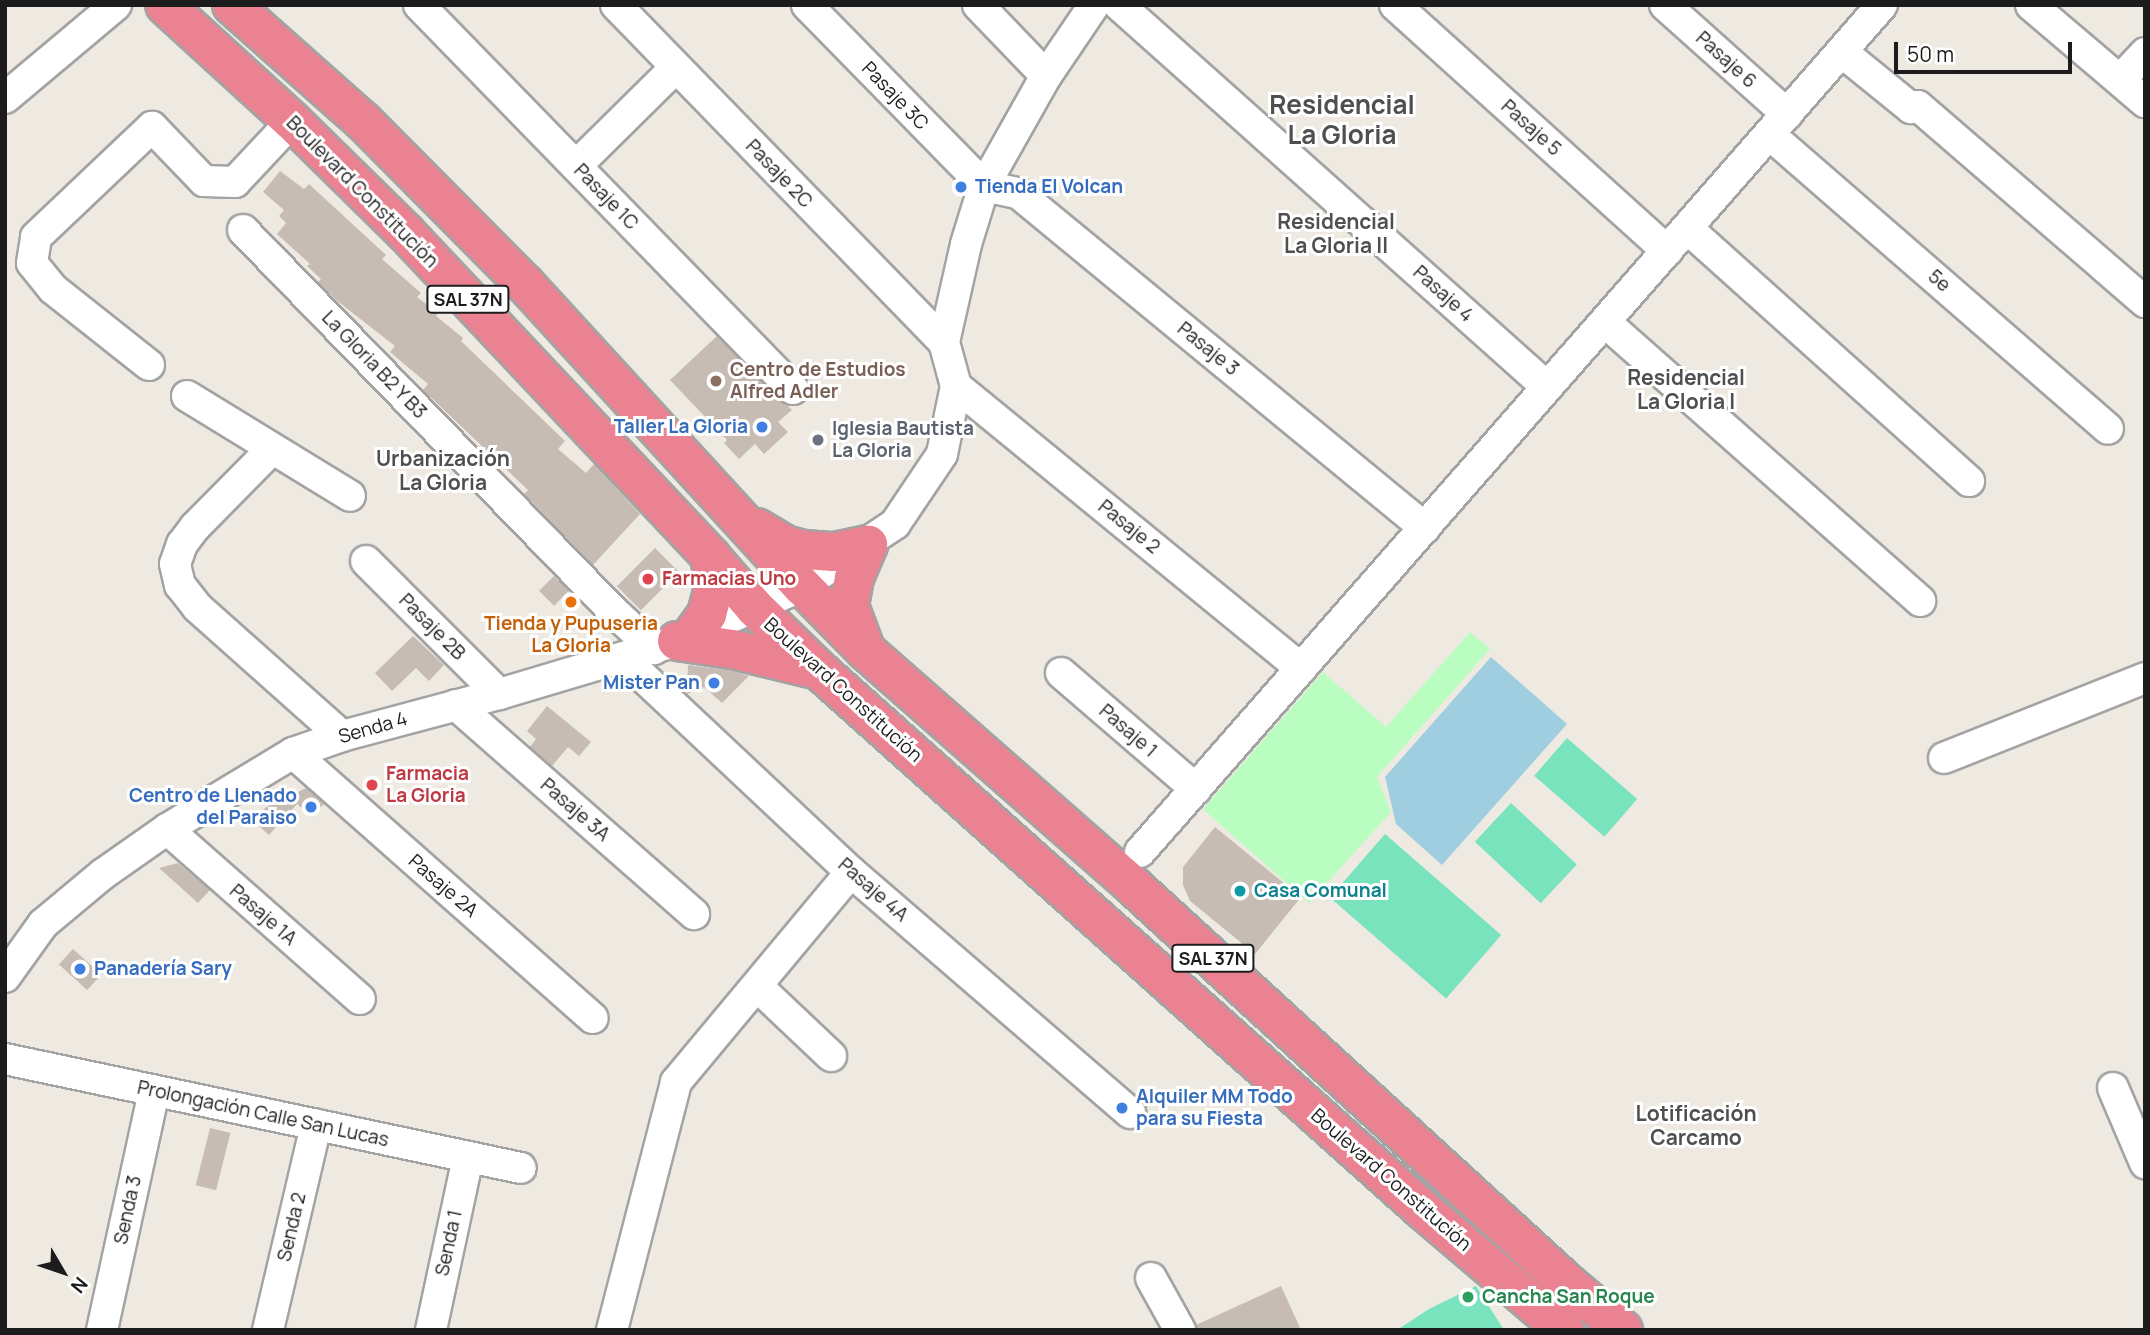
<!DOCTYPE html>
<meta charset="utf-8">
<style>
body{margin:0}
#map{position:relative;width:2150px;height:1335px;overflow:hidden;background:#eeeae1;font-family:Manrope,sans-serif}
div>[style]{position:absolute}
.park>*{inset:0;background:#b9fdc1}
.pitch>*{inset:0;background:#79e3be;transform-origin:0 0}
.water>*{inset:0;background:#9ecedf}
.building>*{inset:0;background:#c6bcb4;transform-origin:0 0}
.roads{filter:drop-shadow(2px 0 #a3a3a3) drop-shadow(-2px 0 #a3a3a3) drop-shadow(0 2px #a3a3a3) drop-shadow(0 -2px #a3a3a3)}
.minor>*{height:30px;margin:-15px;padding:0 15px;transform-origin:15px;border-radius:15px;background:#fff}
.highway>*{height:38px;margin:-19px;padding:0 19px;transform-origin:19px;border-radius:19px;background:#eb8292}
.dots>*{width:19px;height:19px;translate:-50% -50%;box-sizing:border-box;border:4px solid #fff;border-radius:50%}
span{translate:-50% -50%;white-space:nowrap;text-align:center;line-height:1.15;-webkit-text-stroke:6px #fff;paint-order:stroke}
.shield-label span{padding:2px 5px;background:#fff;border:2px solid;border-radius:5px;-webkit-text-stroke-width:0}
.shield-label{font-size:18px;color:#1c1c1c;font-weight:700}
.street-label{font-size:19px;color:#1c1c1c}
.shop-label{font-size:19px;color:#366cbe;font-weight:700}
.left{translate:0 -50%;text-align:left}
.right{translate:-100% -50%;text-align:right}
.education-label{font-size:19px;color:#785e54;font-weight:700}
.worship-label{font-size:19px;color:#5b616d;font-weight:700}
.health-label{font-size:19px;color:#be3a42;font-weight:700}
.food-label{font-size:19px;color:#c56008;font-weight:700}
.culture-label{font-size:19px;color:#0d838f;font-weight:700}
.leisure-label{font-size:19px;color:#27864d;font-weight:700}
.neighbourhood-label{font-size:21px;color:#4f4f4f;font-weight:700}
.district-label{font-size:26px;color:#4f4f4f;font-weight:700}
.frame{position:absolute;inset:0;border:7px solid #1c1c1c;pointer-events:none}
.north{position:absolute;left:28px;top:1237px;width:70px;height:70px;-webkit-text-stroke:5px #fff;paint-order:stroke;rotate:129deg;font-size:19px;font-weight:700;line-height:28px;text-align:center;color:#1c1c1c}
.north::after{content:'';display:block;margin:auto;width:24px;height:32px;background:#1c1c1c;clip-path:polygon(50% 0,100% 100%,50% 72%,0 100%)}
.scale{position:absolute;left:1894px;top:42px;width:178px;height:32px;box-sizing:border-box;border:4px solid #1c1c1c;border-top:0;padding-left:9px;font-size:21px;line-height:24px;white-space:nowrap;color:#1c1c1c;-webkit-text-stroke:5px #fff;paint-order:stroke}
</style>
<div id="map">
<div class="park">
<i style="clip-path:polygon(1470px 632px,1490px 649px,1377px 777px,1391px 812px,1309px 903px,1203px 809px,1323px 672px,1386px 727px)"></i>
</div>
<div class="pitch">
<i style="left:1567px;top:738px;width:93px;height:50px;rotate:41deg"></i>
<i style="left:1511px;top:803px;width:90px;height:53px;rotate:43deg"></i>
<i style="left:1385px;top:834px;width:154px;height:84px;rotate:41deg"></i>
<i style="clip-path:polygon(1476px 1286px,1504px 1330px,1397px 1330px,1429px 1309px)"></i>
</div>
<div class="water">
<i style="clip-path:polygon(1491px 657px,1567px 724px,1442px 865px,1396px 824px,1385px 777px)"></i>
</div>
<div class="building">
<i style="clip-path:polygon(280px 171px,304px 189px,309px 184px,386px 255px,382px 259px,421px 293px,417px 297px,438px 313px,436px 316px,463px 338px,461px 341px,565px 441px,558px 449px,586px 473px,594px 464px,640px 514px,593px 565px,524px 494px,528px 490px,423px 390px,428px 384px,390px 352px,395px 346px,336px 300px,318px 282px,321px 279px,307px 266px,310px 264px,277px 234px,286px 223px,279px 216px,284px 210px,263px 192px)"></i>
<i style="clip-path:polygon(717px 336px,792px 410px,778px 422px,788px 432px,764px 454px,755px 444px,739px 459px,724px 443px,727px 440px,670px 380px)"></i>
<i style="left:655px;top:548px;width:34px;height:54px;rotate:45deg"></i>
<i style="left:554px;top:576px;width:21px;height:21px;rotate:45deg"></i>
<i style="clip-path:polygon(413px 636px,444px 665px,429px 681px,416px 668px,392px 691px,375px 673px)"></i>
<i style="clip-path:polygon(688px 665px,728px 670px,749px 676px,722px 703px,704px 687px,687px 694px)"></i>
<i style="clip-path:polygon(547px 706px,591px 742px,579px 756px,568px 747px,552px 766px,530px 747px,536px 739px,527px 731px)"></i>
<i style="clip-path:polygon(306px 788px,324px 804px,312px 817px,297px 804px,269px 835px,253px 821px,265px 808px)"></i>
<i style="clip-path:polygon(1215px 827px,1301px 897px,1255px 954px,1190px 901px,1183px 885px,1183px 867px)"></i>
<i style="clip-path:polygon(178px 863px,210px 890px,198px 903px,159px 868px)"></i>
<i style="left:73px;top:949px;width:38px;height:21px;rotate:42deg"></i>
<i style="left:210px;top:1128px;width:21px;height:59px;rotate:14deg"></i>
<i style="clip-path:polygon(1281px 1286px,1301px 1330px,1197px 1330px,1196px 1325px)"></i>
</div>
<div class="roads">
<div class="minor">
<i style="left:419px;top:5px;width:536px;rotate:45.76deg"></i>
<i style="left:616px;top:5px;width:470px;rotate:45.8deg"></i>
<i style="left:807px;top:5px;width:253px;rotate:45.6deg"></i>
<i style="left:984px;top:186px;width:35px;rotate:12deg"></i>
<i style="left:1018px;top:193px;width:527px;rotate:39.46deg"></i>
<i style="left:978px;top:5px;width:98px;rotate:46.2deg"></i>
<i style="left:1119px;top:5px;width:574px;rotate:41.75deg"></i>
<i style="left:1395px;top:5px;width:367px;rotate:42.1deg"></i>
<i style="left:1665px;top:5px;width:164px;rotate:41.8deg"></i>
<i style="left:2031px;top:5px;width:150px;rotate:40.4deg"></i>
<i style="left:1842px;top:52px;width:89px;rotate:39.1deg"></i>
<i style="left:1911px;top:108px;width:7px;rotate:-16deg"></i>
<i style="left:1918px;top:106px;width:300px;rotate:40.8deg"></i>
<i style="left:2120px;top:80px;width:37px;rotate:-47deg"></i>
<i style="left:5px;top:98px;width:145px;rotate:-40deg"></i>
<i style="left:1769px;top:134px;width:449px;rotate:41deg"></i>
<i style="left:576px;top:166px;width:139px;rotate:-44.7deg"></i>
<i style="left:1687px;top:228px;width:379px;rotate:41.9deg"></i>
<i style="left:243px;top:230px;width:528px;rotate:45.84deg"></i>
<i style="left:611px;top:609px;width:59px;rotate:42.9deg"></i>
<i style="left:1605px;top:322px;width:421px;rotate:41.5deg"></i>
<i style="left:149px;top:365px;width:122px;rotate:-141.6deg"></i>
<i style="left:53px;top:289px;width:33px;rotate:-129deg"></i>
<i style="left:32px;top:263px;width:26px;rotate:-81deg"></i>
<i style="left:36px;top:237px;width:160px;rotate:-43.5deg"></i>
<i style="left:152px;top:127px;width:75px;rotate:46.1deg"></i>
<i style="left:204px;top:181px;width:31px;rotate:2deg"></i>
<i style="left:235px;top:182px;width:83px;rotate:-46.9deg"></i>
<i style="left:956px;top:386px;width:446px;rotate:39.3deg"></i>
<i style="left:187px;top:396px;width:191px;rotate:31.5deg"></i>
<i style="left:271px;top:450px;width:108px;rotate:134.6deg"></i>
<i style="left:195px;top:527px;width:21px;rotate:127deg"></i>
<i style="left:182px;top:544px;width:21px;rotate:109deg"></i>
<i style="left:175px;top:564px;width:22px;rotate:77deg"></i>
<i style="left:180px;top:585px;width:28px;rotate:52deg"></i>
<i style="left:197px;top:607px;width:194px;rotate:41.7deg"></i>
<i style="left:366px;top:561px;width:188px;rotate:45deg"></i>
<i style="left:623px;top:658px;width:313px;rotate:43.2deg"></i>
<i style="left:851px;top:872px;width:369px;rotate:40.8deg"></i>
<i style="left:1061px;top:673px;width:178px;rotate:40.7deg"></i>
<i style="left:456px;top:705px;width:317px;rotate:41.3deg"></i>
<i style="left:293px;top:753px;width:400px;rotate:41.5deg"></i>
<i style="left:1944px;top:758px;width:216px;rotate:-21.7deg"></i>
<i style="left:167px;top:829px;width:257px;rotate:41.4deg"></i>
<i style="left:1140px;top:852px;width:1126px;rotate:-48.78deg"></i>
<i style="left:5px;top:977px;width:65px;rotate:-54.4deg"></i>
<i style="left:43px;top:924px;width:78px;rotate:-39.8deg"></i>
<i style="left:103px;top:874px;width:78px;rotate:-35.1deg"></i>
<i style="left:167px;top:829px;width:147px;rotate:-31.1deg"></i>
<i style="left:293px;top:753px;width:52px;rotate:-19.1deg"></i>
<i style="left:342px;top:736px;width:163px;rotate:-15deg"></i>
<i style="left:499px;top:694px;width:186px;rotate:-16.6deg"></i>
<i style="left:677px;top:641px;width:137px;rotate:-23.7deg"></i>
<i style="left:802px;top:586px;width:112px;rotate:-33.7deg"></i>
<i style="left:895px;top:524px;width:84px;rotate:-56.1deg"></i>
<i style="left:942px;top:454px;width:69px;rotate:-78.4deg"></i>
<i style="left:956px;top:386px;width:46px;rotate:-105.3deg"></i>
<i style="left:944px;top:342px;width:100px;rotate:-77.3deg"></i>
<i style="left:966px;top:244px;width:61px;rotate:-72.8deg"></i>
<i style="left:984px;top:186px;width:126px;rotate:-60.6deg"></i>
<i style="left:1046px;top:76px;width:86px;rotate:-55.9deg"></i>
<i style="left:757px;top:986px;width:102px;rotate:43.4deg"></i>
<i style="left:5px;top:1059px;width:527px;rotate:11.93deg"></i>
<i style="left:2113px;top:1088px;width:82px;rotate:66.9deg"></i>
<i style="left:1151px;top:1278px;width:60px;rotate:60.9deg"></i>
<i style="left:102px;top:1330px;width:245px;rotate:-77.7deg"></i>
<i style="left:268px;top:1330px;width:211px;rotate:-76.8deg"></i>
<i style="left:431px;top:1330px;width:177px;rotate:-77.9deg"></i>
<i style="left:612px;top:1330px;width:256px;rotate:-75.5deg"></i>
<i style="left:676px;top:1082px;width:273px;rotate:-50.2deg"></i>
</div>
<div class="highway">
<i style="left:165px;top:5px;width:172px;rotate:42.4deg"></i>
<i style="left:292px;top:121px;width:160px;rotate:44.5deg"></i>
<i style="left:406px;top:233px;width:444px;rotate:46.7deg"></i>
<i style="left:710px;top:556px;width:69px;rotate:49.1deg"></i>
<i style="left:755px;top:608px;width:91px;rotate:44.1deg"></i>
<i style="left:820px;top:671px;width:807px;rotate:41.79deg"></i>
<i style="left:1422px;top:1209px;width:187px;rotate:40.4deg"></i>
<i style="left:232px;top:5px;width:176px;rotate:41.6deg"></i>
<i style="left:364px;top:122px;width:228px;rotate:45.2deg"></i>
<i style="left:525px;top:284px;width:410px;rotate:47.5deg"></i>
<i style="left:802px;top:586px;width:91px;rotate:45.4deg"></i>
<i style="left:866px;top:651px;width:353px;rotate:41.3deg"></i>
<i style="left:1131px;top:884px;width:591px;rotate:42.46deg"></i>
<i style="left:1567px;top:1283px;width:73px;rotate:40deg"></i>
<i style="left:757px;top:528px;width:33px;rotate:31deg"></i>
<i style="left:785px;top:545px;width:20px;rotate:15deg"></i>
<i style="left:804px;top:550px;width:30px;rotate:4deg"></i>
<i style="left:834px;top:552px;width:35px;rotate:-12deg"></i>
<i style="left:692px;top:635px;width:26px;rotate:-54deg"></i>
<i style="left:707px;top:614px;width:30px;rotate:-75deg"></i>
<i style="left:715px;top:585px;width:29px;rotate:-100deg"></i>
<i style="left:677px;top:641px;width:56px;rotate:8.3deg"></i>
<i style="left:732px;top:649px;width:89px;rotate:13.6deg"></i>
<i style="left:864px;top:646px;width:43px;rotate:-110.6deg"></i>
<i style="left:849px;top:606px;width:28px;rotate:-80deg"></i>
<i style="left:854px;top:578px;width:36px;rotate:-67deg"></i>
</div>
</div>
<div class="dots">
<i style="left:961px;top:187px;background:#3f7fe0"></i>
<i style="left:716px;top:381px;background:#8d6e63"></i>
<i style="left:762px;top:427px;background:#3f7fe0"></i>
<i style="left:818px;top:440px;background:#6b7280"></i>
<i style="left:648px;top:579px;background:#e0444e"></i>
<i style="left:571px;top:602px;background:#e8710a"></i>
<i style="left:714px;top:683px;background:#3f7fe0"></i>
<i style="left:372px;top:785px;background:#e0444e"></i>
<i style="left:311px;top:807px;background:#3f7fe0"></i>
<i style="left:1240px;top:891px;background:#0f9aa8"></i>
<i style="left:80px;top:969px;background:#3f7fe0"></i>
<i style="left:1122px;top:1108px;background:#3f7fe0"></i>
<i style="left:1468px;top:1297px;background:#2e9e5b"></i>
</div>
<div class="shield-label">
<span style="left:468px;top:299px">SAL 37N</span>
<span style="left:1213px;top:958px">SAL 37N</span>
</div>
<div class="street-label">
<span style="left:1726px;top:60px;rotate:42deg">Pasaje 6</span>
<span style="left:895px;top:96px;rotate:46deg">Pasaje 3C</span>
<span style="left:1531px;top:128px;rotate:42deg">Pasaje 5</span>
<span style="left:779px;top:174px;rotate:46deg">Pasaje 2C</span>
<span style="left:362px;top:192px;rotate:45deg">Boulevard Constitución</span>
<span style="left:606px;top:197px;rotate:46deg">Pasaje 1C</span>
<span style="left:1939px;top:281px;rotate:41deg">5e</span>
<span style="left:1443px;top:294px;rotate:42deg">Pasaje 4</span>
<span style="left:1208px;top:349px;rotate:39deg">Pasaje 3</span>
<span style="left:374px;top:365px;rotate:46deg">La Gloria B2 Y B3</span>
<span style="left:1129px;top:527px;rotate:39deg">Pasaje 2</span>
<span style="left:432px;top:627px;rotate:45deg">Pasaje 2B</span>
<span style="left:843px;top:690px;rotate:42deg">Boulevard Constitución</span>
<span style="left:373px;top:728px;rotate:-16deg">Senda 4</span>
<span style="left:1128px;top:731px;rotate:41deg">Pasaje 1</span>
<span style="left:575px;top:810px;rotate:41deg">Pasaje 3A</span>
<span style="left:443px;top:886px;rotate:41deg">Pasaje 2A</span>
<span style="left:873px;top:890px;rotate:41deg">Pasaje 4A</span>
<span style="left:263px;top:915px;rotate:41deg">Pasaje 1A</span>
<span style="left:263px;top:1114px;rotate:12deg">Prolongación Calle San Lucas</span>
<span style="left:1391px;top:1180px;rotate:41deg">Boulevard Constitución</span>
<span style="left:128px;top:1210px;rotate:-78deg">Senda 3</span>
<span style="left:292px;top:1227px;rotate:-77deg">Senda 2</span>
<span style="left:449px;top:1243px;rotate:-78deg">Senda 1</span>
</div>
<div class="shop-label">
<span class="left" style="left:975px;top:187px">Tienda El Volcan</span>
<span class="right" style="left:748px;top:427px">Taller La Gloria</span>
<span class="right" style="left:700px;top:683px">Mister Pan</span>
<span class="right" style="left:297px;top:807px">Centro de Llenado<br>del Paraiso</span>
<span class="left" style="left:94px;top:969px">Panadería Sary</span>
<span class="left" style="left:1136px;top:1108px">Alquiler MM Todo<br>para su Fiesta</span>
</div>
<div class="education-label">
<span class="left" style="left:730px;top:381px">Centro de Estudios<br>Alfred Adler</span>
</div>
<div class="worship-label">
<span class="left" style="left:832px;top:440px">Iglesia Bautista<br>La Gloria</span>
</div>
<div class="health-label">
<span class="left" style="left:662px;top:579px">Farmacias Uno</span>
<span class="left" style="left:386px;top:785px">Farmacia<br>La Gloria</span>
</div>
<div class="food-label">
<span style="left:571px;top:635px">Tienda y Pupuseria<br>La Gloria</span>
</div>
<div class="culture-label">
<span class="left" style="left:1254px;top:891px">Casa Comunal</span>
</div>
<div class="leisure-label">
<span class="left" style="left:1482px;top:1297px">Cancha San Roque</span>
</div>
<div class="neighbourhood-label">
<span style="left:1336px;top:233px">Residencial<br>La Gloria II</span>
<span style="left:1686px;top:389px">Residencial<br>La Gloria I</span>
<span style="left:443px;top:470px">Urbanización<br>La Gloria</span>
<span style="left:1696px;top:1125px">Lotificación<br>Carcamo</span>
</div>
<div class="district-label">
<span style="left:1342px;top:120px">Residencial<br>La Gloria</span>
</div>
<div class="frame"></div>
<div class="north">N</div>
<div class="scale">50 m</div>
</div>
